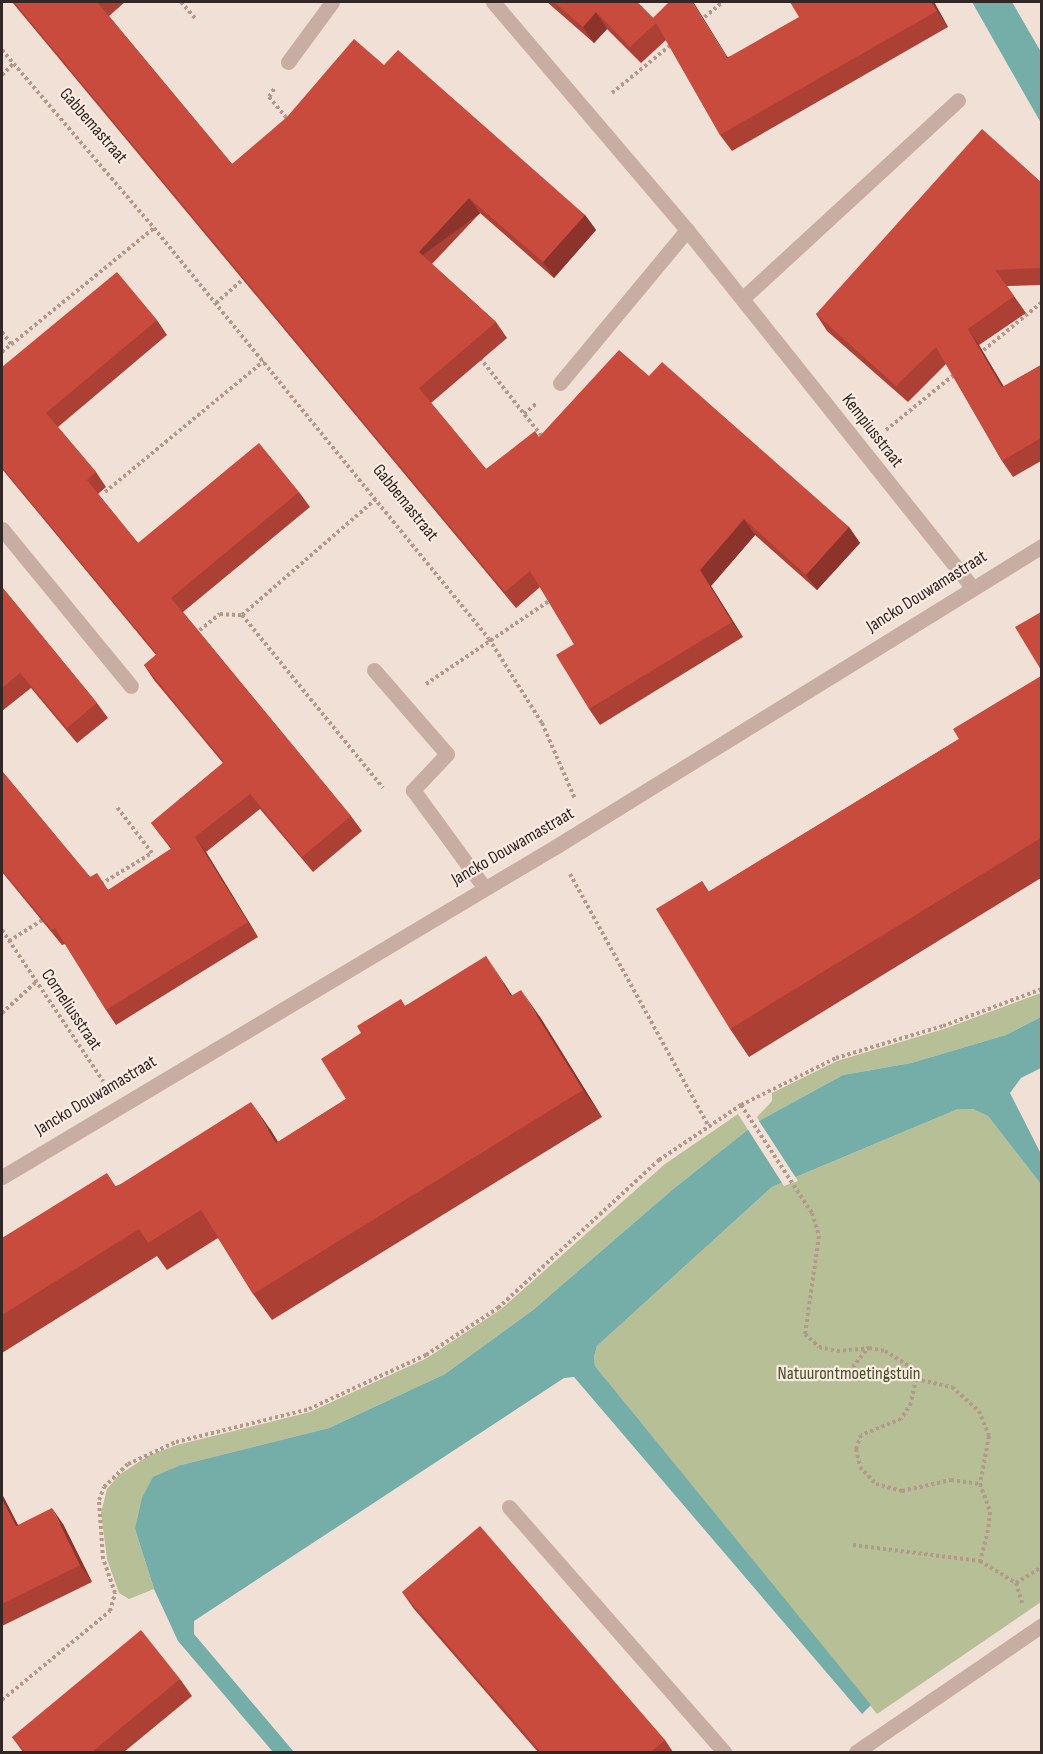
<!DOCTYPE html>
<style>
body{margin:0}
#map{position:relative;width:1043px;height:1754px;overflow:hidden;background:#f1e0d6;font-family:"Sofia Sans Condensed",sans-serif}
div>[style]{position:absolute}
.green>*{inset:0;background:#b7bf96}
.water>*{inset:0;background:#75aea8}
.pier>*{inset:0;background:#f1e0d6}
.path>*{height:4px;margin-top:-2px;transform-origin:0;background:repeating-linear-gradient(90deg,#b4988c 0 3px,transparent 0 6px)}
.lane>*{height:15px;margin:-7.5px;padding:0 7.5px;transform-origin:7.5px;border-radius:7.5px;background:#c8aea2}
.street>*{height:15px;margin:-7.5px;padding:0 7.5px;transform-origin:7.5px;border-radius:7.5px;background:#c8aea2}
.wall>*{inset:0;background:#ac4034}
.shaded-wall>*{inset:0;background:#8c342b;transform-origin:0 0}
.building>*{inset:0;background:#c84b3d}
span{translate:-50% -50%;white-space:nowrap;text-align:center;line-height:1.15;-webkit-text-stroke:4.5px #f9ebe2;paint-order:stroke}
.street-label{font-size:18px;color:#332725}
.park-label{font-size:18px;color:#485128}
.frame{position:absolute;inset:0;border:3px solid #332725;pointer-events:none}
</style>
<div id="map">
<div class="green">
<i style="clip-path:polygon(1041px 993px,1041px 1017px,1006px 1035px,911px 1063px,843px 1075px,759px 1121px,757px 1117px,772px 1101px,772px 1093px,837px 1061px,944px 1029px)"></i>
<i style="clip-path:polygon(958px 1109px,973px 1109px,988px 1116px,1040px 1183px,1041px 1602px,877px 1714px,595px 1366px,594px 1357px,597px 1346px,772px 1187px)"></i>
<i style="clip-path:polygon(738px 1114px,748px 1130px,672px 1190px,533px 1310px,445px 1374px,329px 1428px,181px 1465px,135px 1529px,154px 1589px,129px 1599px,119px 1593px,107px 1559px,101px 1513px,107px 1489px,119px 1475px,148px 1456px,177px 1445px,310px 1412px,427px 1358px,500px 1310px,665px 1164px)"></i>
</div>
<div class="water">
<i style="clip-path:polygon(972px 2px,1012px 2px,1041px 52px,1041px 123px)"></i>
<i style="clip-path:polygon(1041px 1017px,1041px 1068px,1021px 1078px,1010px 1093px,1041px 1154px,1041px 1196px,1040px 1183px,988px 1116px,973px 1109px,958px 1109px,772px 1187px,597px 1346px,594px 1357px,595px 1366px,871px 1705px,862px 1714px,574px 1377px,564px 1378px,194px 1621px,194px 1634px,294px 1752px,273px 1752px,178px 1641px,154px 1589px,135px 1529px,142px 1498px,153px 1477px,181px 1465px,329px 1428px,445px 1374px,533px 1310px,672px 1190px,759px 1121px,843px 1075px,911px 1063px,1006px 1035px)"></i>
</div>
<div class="pier">
<i style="clip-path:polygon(758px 1119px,759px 1121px,798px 1181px,784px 1186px,747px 1128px)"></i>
</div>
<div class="path">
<i style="left:181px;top:2px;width:23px;rotate:49deg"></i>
<i style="left:700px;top:21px;width:30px;rotate:-40deg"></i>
<i style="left:2px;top:50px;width:234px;rotate:49.5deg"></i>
<i style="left:154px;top:228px;width:530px;rotate:50.82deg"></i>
<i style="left:489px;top:639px;width:99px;rotate:57.8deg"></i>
<i style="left:542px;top:723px;width:83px;rotate:66.5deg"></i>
<i style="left:2px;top:75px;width:16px;rotate:-45deg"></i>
<i style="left:274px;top:89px;width:9px;rotate:122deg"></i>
<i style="left:269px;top:97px;width:31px;rotate:50deg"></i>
<i style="left:612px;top:93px;width:79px;rotate:-39.3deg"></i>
<i style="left:216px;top:303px;width:41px;rotate:-41.1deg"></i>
<i style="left:2px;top:332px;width:15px;rotate:53deg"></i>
<i style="left:2px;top:352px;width:196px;rotate:-39.2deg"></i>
<i style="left:979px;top:354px;width:82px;rotate:-39.5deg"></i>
<i style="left:480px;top:358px;width:103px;rotate:51.7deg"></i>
<i style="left:524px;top:414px;width:17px;rotate:-40deg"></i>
<i style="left:886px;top:430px;width:89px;rotate:-39.1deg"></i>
<i style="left:105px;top:492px;width:206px;rotate:-39.5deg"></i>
<i style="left:242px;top:615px;width:179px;rotate:-40.9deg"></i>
<i style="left:195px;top:634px;width:32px;rotate:-39deg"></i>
<i style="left:220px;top:614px;width:22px;rotate:3deg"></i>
<i style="left:242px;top:615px;width:223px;rotate:50.8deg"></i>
<i style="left:426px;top:684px;width:152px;rotate:-34deg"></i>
<i style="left:570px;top:874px;width:286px;rotate:61.2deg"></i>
<i style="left:101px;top:884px;width:60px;rotate:-31.3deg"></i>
<i style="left:152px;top:853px;width:58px;rotate:-127.3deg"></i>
<i style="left:2px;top:930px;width:182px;rotate:56.2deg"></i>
<i style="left:9px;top:941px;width:41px;rotate:-32.2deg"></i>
<i style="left:2px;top:1013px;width:46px;rotate:-42.4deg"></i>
<i style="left:741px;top:1105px;width:129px;rotate:56.7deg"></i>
<i style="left:812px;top:1213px;width:24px;rotate:73deg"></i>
<i style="left:819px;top:1236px;width:99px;rotate:98.1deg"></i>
<i style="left:805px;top:1334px;width:19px;rotate:43deg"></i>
<i style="left:819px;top:1347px;width:18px;rotate:13deg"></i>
<i style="left:837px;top:1351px;width:32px;rotate:-5deg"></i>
<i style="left:869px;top:1348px;width:16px;rotate:11deg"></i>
<i style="left:885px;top:1351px;width:28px;rotate:32deg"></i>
<i style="left:909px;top:1366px;width:15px;rotate:62deg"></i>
<i style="left:916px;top:1379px;width:25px;rotate:102deg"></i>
<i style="left:911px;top:1403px;width:19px;rotate:122deg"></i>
<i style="left:901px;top:1419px;width:43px;rotate:158.2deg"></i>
<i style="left:861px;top:1435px;width:15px;rotate:110deg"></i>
<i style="left:856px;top:1449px;width:18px;rotate:77deg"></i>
<i style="left:860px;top:1467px;width:23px;rotate:47deg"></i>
<i style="left:876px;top:1484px;width:27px;rotate:15deg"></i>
<i style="left:902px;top:1491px;width:50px;rotate:-12.7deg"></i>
<i style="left:951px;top:1480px;width:29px;rotate:8deg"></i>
<i style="left:849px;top:1372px;width:31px;rotate:-52deg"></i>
<i style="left:916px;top:1379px;width:37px;rotate:13deg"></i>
<i style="left:952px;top:1387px;width:36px;rotate:42deg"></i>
<i style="left:979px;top:1411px;width:27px;rotate:68deg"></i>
<i style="left:989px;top:1436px;width:49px;rotate:100.6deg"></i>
<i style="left:980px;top:1484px;width:30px;rotate:70deg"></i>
<i style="left:990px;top:1512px;width:18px;rotate:96deg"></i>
<i style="left:988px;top:1530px;width:32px;rotate:104deg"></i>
<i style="left:853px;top:1545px;width:128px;rotate:7.2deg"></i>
<i style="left:980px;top:1561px;width:42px;rotate:31.4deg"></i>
<i style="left:1016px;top:1583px;width:21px;rotate:73deg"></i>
<i style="left:1016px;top:1583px;width:31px;rotate:-32deg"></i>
<i style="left:2px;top:1700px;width:140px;rotate:-39.5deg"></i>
<i style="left:110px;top:1611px;width:19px;rotate:-74deg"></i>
<i style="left:115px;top:1593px;width:36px;rotate:-109deg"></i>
<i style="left:103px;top:1559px;width:59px;rotate:-93.9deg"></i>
<i style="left:99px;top:1500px;width:14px;rotate:-69deg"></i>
<i style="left:104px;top:1487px;width:33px;rotate:-44deg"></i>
<i style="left:128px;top:1464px;width:53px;rotate:-24.6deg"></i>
<i style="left:176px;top:1442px;width:137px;rotate:-13.9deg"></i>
<i style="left:309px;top:1409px;width:129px;rotate:-24.8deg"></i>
<i style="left:426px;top:1355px;width:86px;rotate:-33.1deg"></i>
<i style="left:498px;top:1308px;width:219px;rotate:-42.6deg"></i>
<i style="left:659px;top:1160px;width:99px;rotate:-33.9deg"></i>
<i style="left:741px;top:1105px;width:106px;rotate:-26.3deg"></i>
<i style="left:836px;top:1058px;width:112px;rotate:-16.7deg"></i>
<i style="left:943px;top:1026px;width:106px;rotate:-20.5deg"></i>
</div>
<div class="lane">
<i style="left:288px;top:62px;width:74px;rotate:-53.7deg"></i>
<i style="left:2px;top:529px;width:203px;rotate:50.6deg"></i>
<i style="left:509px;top:1507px;width:326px;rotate:48.7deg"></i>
<i style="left:856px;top:1752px;width:225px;rotate:-34.3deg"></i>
</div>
<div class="street">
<i style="left:493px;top:2px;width:299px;rotate:49.6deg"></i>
<i style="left:687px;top:230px;width:457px;rotate:51.4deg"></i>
<i style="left:743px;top:298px;width:292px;rotate:-42.6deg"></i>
<i style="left:560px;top:383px;width:199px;rotate:-50.3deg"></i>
<i style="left:374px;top:670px;width:111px;rotate:49deg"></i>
<i style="left:447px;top:754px;width:50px;rotate:133.4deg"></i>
<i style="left:413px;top:790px;width:120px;rotate:53.8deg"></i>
<i style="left:2px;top:1177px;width:644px;rotate:-30.83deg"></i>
<i style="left:555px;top:847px;width:573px;rotate:-31.72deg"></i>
</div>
<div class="wall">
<i style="clip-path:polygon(12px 2px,125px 2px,109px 16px,232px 164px,384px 65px,585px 215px,596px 230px,554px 278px,480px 213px,432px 264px,496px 322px,507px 338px,431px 403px,486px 469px,539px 437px,649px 376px,849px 527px,860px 543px,817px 590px,755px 535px,711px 586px,743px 637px,600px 725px,589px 709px,574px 644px,540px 587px,516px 608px)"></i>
<i style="clip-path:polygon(547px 2px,637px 2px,653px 18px,728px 57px,934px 2px,948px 27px,732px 151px,720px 135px,666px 40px,641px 63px,607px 29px,594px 43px)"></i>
<i style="clip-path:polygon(1041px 182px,1041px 285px,1007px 286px,1026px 313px,979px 345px,1004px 387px,1041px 365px,1041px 461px,1013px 477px,1002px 461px,946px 364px,908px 402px,827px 331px,816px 314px)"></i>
<i style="clip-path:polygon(157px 320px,167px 335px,58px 427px,96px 472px,106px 487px,98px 494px,138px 543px,299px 492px,310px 507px,183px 612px,351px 816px,362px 831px,313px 872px,260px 809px,206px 852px,258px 937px,116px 1025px,106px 1010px,65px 944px,62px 945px,2px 872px,2px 771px,90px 877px,109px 890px,171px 849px,151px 823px,223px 763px,154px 680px,144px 665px,156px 655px,2px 469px,2px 367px)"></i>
<i style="clip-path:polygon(2px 587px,97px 703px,108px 718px,77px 743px,31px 688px,2px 711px)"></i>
<i style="clip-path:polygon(1041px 676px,1041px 878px,749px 1057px,730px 1029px,702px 881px,709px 892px,959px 739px)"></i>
<i style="clip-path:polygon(504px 983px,512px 996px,540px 1017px,602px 1117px,272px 1320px,253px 1294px,218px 1238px,167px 1270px,157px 1256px,2px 1353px,2px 1238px,116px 1186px,270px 1129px,278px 1142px,346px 1099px,406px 1005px)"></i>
<i style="clip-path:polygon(2px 1494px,18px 1525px,63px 1524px,92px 1582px,2px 1626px)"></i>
<i style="clip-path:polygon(402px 1592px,665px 1740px,673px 1752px,538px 1752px,414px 1609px)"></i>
<i style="clip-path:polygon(180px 1679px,192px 1696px,124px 1752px,23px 1752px,12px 1737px)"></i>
</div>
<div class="shaded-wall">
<i style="clip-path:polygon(692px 2px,694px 3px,738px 74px,727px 58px)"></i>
<i style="clip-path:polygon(931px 2px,934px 2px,948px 27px,937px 11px)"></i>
<i style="clip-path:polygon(596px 12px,607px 29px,594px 43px,583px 27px)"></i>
<i style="left:469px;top:198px;width:19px;height:74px;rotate:54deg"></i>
<i style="clip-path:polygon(585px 215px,596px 230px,554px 278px,543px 262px)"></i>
<i style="clip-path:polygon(968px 329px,979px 345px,1014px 404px,1002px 387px)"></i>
<i style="clip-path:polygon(744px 519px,755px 535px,711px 586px,743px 637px,732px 622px,700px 570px)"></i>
<i style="clip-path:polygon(849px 527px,860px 543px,817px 590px,806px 575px)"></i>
<i style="clip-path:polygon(195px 837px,206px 852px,258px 937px,248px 922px)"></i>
<i style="clip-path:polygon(486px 956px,504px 983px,530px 1023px,511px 996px)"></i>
<i style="clip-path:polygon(521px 990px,540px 1017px,602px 1117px,583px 1090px)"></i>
<i style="clip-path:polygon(251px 1102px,270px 1129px,295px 1170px,276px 1143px)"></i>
<i style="clip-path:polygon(2px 1494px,27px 1543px,16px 1526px,2px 1499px)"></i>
<i style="clip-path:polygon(52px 1508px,63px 1524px,92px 1582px,80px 1565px)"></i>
</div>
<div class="building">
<i style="clip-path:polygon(14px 2px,97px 2px,232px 164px,287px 117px,354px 39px,384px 65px,398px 50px,585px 215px,543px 262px,469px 198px,419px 252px,496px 322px,419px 388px,486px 469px,535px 431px,539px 437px,619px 350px,649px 376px,662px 362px,849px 527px,806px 575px,744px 519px,700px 570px,732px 622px,589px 709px,556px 655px,574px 644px,530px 571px,505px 592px)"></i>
<i style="clip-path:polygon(554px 2px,637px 2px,653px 18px,669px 2px,692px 2px,727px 58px,799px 17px,790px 2px,931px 2px,937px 11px,720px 135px,656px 23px,630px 47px,596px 12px,583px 27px)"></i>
<i style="clip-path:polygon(982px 129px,1041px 182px,1041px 268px,995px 270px,1014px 296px,968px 329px,1002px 387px,1041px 365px,1041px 438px,1002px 461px,936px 347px,896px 386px,816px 314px)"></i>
<i style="clip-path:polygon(117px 272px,157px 320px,46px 413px,96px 472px,87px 480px,138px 543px,259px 443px,299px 492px,171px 598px,351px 816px,302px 857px,250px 794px,195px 837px,248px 922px,106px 1010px,55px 928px,52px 930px,2px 870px,2px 771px,90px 877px,97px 873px,108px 890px,172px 848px,151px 823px,224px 762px,144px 665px,157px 654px,2px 467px,2px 367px)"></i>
<i style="clip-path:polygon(2px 587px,97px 703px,67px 728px,20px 673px,2px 688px)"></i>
<i style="clip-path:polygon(1041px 612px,1041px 670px,1015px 627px)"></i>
<i style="clip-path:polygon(1041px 676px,1041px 838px,730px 1029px,656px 909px,702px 881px,708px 892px,959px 739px,953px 729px)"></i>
<i style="clip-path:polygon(486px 956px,511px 996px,521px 990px,583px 1090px,253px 1294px,201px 1210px,148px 1243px,139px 1229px,2px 1315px,2px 1238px,107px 1173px,116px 1187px,251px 1102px,276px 1143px,346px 1099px,321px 1059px,361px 1033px,357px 1026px,401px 999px,405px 1006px)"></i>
<i style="clip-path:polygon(2px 1499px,16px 1526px,52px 1508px,80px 1565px,2px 1604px)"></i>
<i style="clip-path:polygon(480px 1526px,665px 1740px,651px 1752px,541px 1752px,402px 1592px)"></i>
<i style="clip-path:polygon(141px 1630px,180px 1679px,92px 1752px,25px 1752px,12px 1737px)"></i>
</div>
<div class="street-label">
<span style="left:93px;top:126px;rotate:49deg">Gabbemastraat</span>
<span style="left:872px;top:431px;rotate:52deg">Kempiusstraat</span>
<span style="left:405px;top:503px;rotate:51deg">Gabbemastraat</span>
<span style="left:927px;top:592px;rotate:-32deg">Jancko Douwamastraat</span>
<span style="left:513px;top:847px;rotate:-30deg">Jancko Douwamastraat</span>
<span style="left:71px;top:1010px;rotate:56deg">Corneliusstraat</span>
<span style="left:96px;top:1096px;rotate:-31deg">Jancko Douwamastraat</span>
</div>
<div class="park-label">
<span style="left:849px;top:1374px">Natuurontmoetingstuin</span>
</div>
<div class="frame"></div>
</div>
